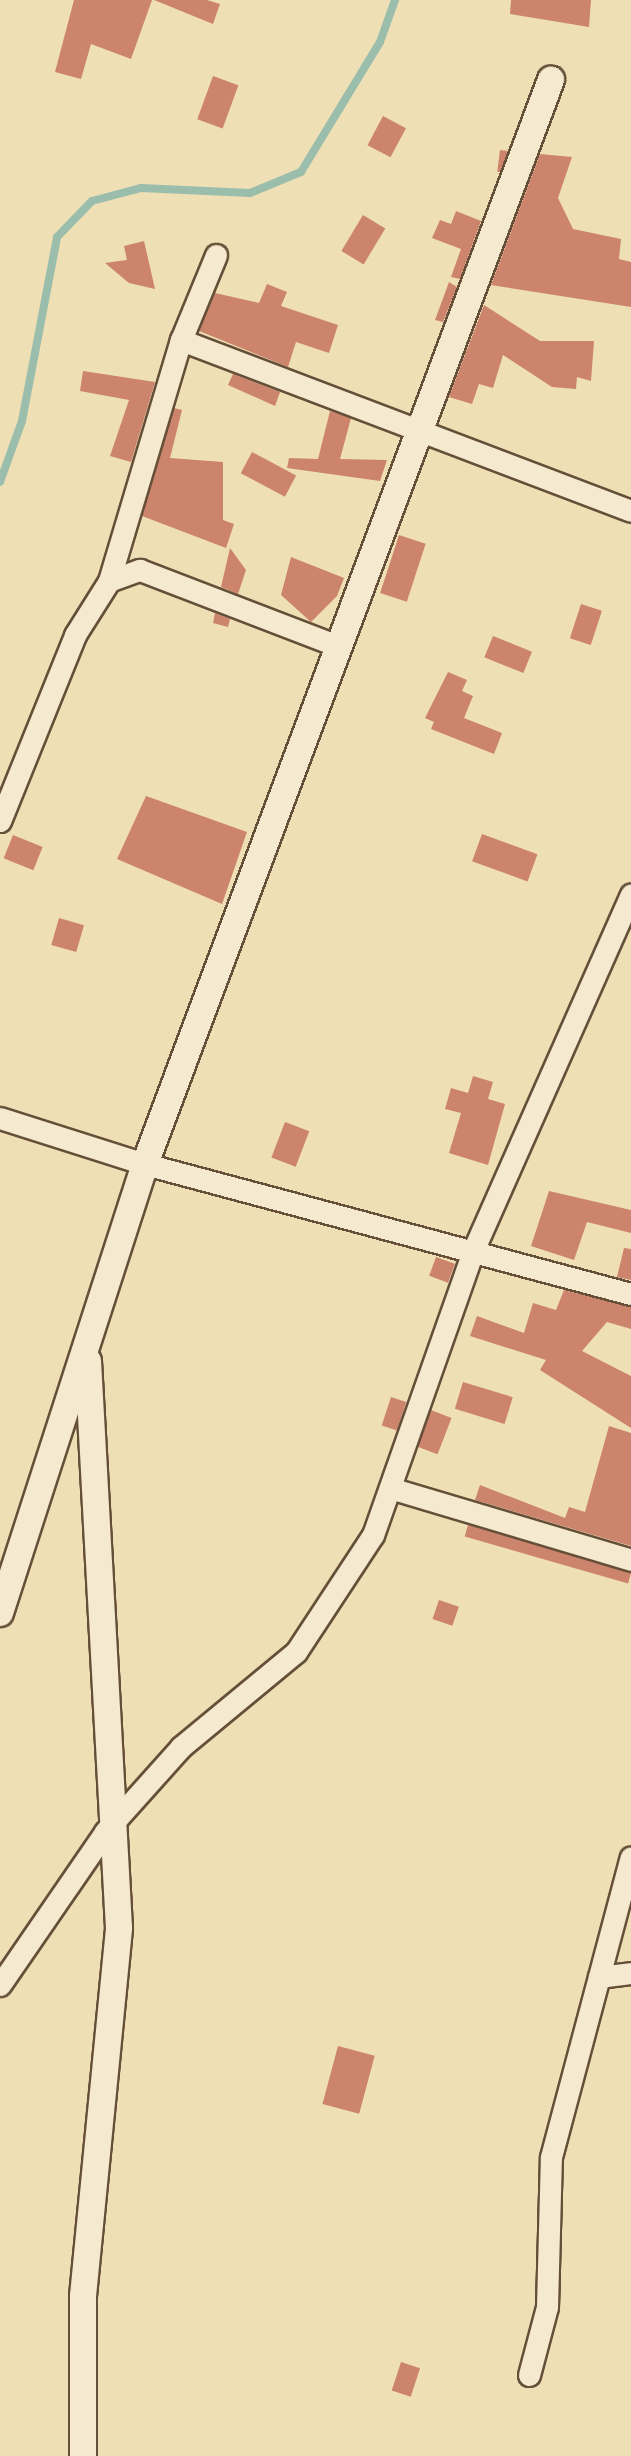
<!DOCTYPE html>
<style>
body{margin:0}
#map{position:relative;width:631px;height:2456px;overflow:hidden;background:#efdfb5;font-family:Cardo,serif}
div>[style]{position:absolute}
.stream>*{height:8px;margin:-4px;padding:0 4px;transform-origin:4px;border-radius:4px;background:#9abdac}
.building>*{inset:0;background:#cc846d;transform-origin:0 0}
.roads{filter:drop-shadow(2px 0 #654f38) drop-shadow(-2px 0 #654f38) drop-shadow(0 2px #654f38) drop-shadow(0 -2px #654f38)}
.minor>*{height:21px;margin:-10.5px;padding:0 10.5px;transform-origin:10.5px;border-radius:10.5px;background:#f5eacf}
.tertiary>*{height:26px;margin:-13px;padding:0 13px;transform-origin:13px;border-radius:13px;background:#f5eacf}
span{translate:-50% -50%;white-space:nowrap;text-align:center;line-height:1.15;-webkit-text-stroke:6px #f5eacf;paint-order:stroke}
</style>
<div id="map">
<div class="stream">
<i style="left:0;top:482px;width:65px;rotate:-70.2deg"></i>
<i style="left:22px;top:421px;width:187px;rotate:-79.2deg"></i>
<i style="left:57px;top:237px;width:50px;rotate:-45.8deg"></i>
<i style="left:92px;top:201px;width:51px;rotate:-14.9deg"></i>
<i style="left:141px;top:188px;width:109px;rotate:2.6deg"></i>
<i style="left:250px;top:193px;width:55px;rotate:-22.4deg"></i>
<i style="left:301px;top:172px;width:152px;rotate:-58.7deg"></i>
<i style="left:380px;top:42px;width:45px;rotate:-70.3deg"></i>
</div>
<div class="building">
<i style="clip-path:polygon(74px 0,152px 0,131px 59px,91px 44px,81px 79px,55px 72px)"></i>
<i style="clip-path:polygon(154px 0,207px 0,220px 4px,213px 24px)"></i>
<i style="clip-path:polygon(511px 0,591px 0,589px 27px,510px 14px)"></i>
<i style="left:213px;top:76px;width:27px;height:46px;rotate:20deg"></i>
<i style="left:383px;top:116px;width:26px;height:33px;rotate:28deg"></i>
<i style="left:500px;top:150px;width:8px;height:22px;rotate:7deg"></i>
<i style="clip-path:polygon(540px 154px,572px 157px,558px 198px,573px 229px,621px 239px,619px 259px,631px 262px,631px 307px,491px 285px)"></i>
<i style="clip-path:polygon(456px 211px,481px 221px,460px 279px,451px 277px,461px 249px,432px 238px,440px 220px,451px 224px)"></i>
<i style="left:363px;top:215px;width:26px;height:42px;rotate:31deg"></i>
<i style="clip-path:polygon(144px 241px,155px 289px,129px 283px,105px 263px,127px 260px,124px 246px)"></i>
<i style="clip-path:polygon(449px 282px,457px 287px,443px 322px,435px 320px)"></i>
<i style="clip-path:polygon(267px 284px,287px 292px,281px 306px,338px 325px,329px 353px,296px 342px,288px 367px,199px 331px,215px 293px,259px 303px)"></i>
<i style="clip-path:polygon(484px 305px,540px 341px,594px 341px,591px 381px,577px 377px,576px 389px,552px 387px,503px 355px,493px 388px,479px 384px,472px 404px,449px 397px)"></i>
<i style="clip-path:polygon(83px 371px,155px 382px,131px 462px,110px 456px,129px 400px,80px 391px)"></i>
<i style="clip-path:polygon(233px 374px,280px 392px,275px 406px,228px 385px)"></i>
<i style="clip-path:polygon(174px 408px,182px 410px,170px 458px,223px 462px,223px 520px,234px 524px,226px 548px,142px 516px)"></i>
<i style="clip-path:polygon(330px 411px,351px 418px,340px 459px,387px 460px,380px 481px,287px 468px,289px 458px,318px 459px)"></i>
<i style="left:252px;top:452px;width:50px;height:24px;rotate:28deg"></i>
<i style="left:399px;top:535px;width:28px;height:61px;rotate:18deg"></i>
<i style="clip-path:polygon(230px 548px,246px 570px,238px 594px,221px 587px)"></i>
<i style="clip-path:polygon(291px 557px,344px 578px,337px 596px,311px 622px,281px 595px)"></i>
<i style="left:581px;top:604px;width:22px;height:36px;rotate:18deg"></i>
<i style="clip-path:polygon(215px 613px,230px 619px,228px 627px,213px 623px)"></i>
<i style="left:493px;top:636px;width:42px;height:23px;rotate:22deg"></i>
<i style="clip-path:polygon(448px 672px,467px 680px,462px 691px,473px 696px,464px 718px,502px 733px,494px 754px,431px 729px,434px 722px,425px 718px)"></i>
<i style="clip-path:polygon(146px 796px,247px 832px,222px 904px,117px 859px)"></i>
<i style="left:482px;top:834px;width:59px;height:29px;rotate:20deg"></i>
<i style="left:13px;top:835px;width:32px;height:25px;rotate:22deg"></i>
<i style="left:59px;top:918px;width:26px;height:28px;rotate:16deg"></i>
<i style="clip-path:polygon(473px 1076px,493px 1082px,488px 1099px,505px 1104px,488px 1165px,449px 1153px,461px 1113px,445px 1109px,451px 1088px,468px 1093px)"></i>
<i style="left:285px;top:1122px;width:26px;height:38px;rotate:21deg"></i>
<i style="clip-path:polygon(549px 1191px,631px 1210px,631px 1233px,587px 1222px,574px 1260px,531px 1246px)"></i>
<i style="clip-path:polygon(624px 1248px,631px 1249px,631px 1280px,617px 1277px)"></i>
<i style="left:436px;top:1257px;width:20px;height:20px;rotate:20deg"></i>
<i style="clip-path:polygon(564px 1290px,631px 1307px,631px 1329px,607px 1322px,582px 1351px,631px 1376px,631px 1428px,540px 1370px,546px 1360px,470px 1336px,477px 1316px,524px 1333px,533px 1303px,556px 1310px)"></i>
<i style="left:463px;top:1382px;width:52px;height:28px;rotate:17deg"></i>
<i style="left:391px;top:1397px;width:16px;height:30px;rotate:18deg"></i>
<i style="left:431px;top:1410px;width:22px;height:39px;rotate:21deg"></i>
<i style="clip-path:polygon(609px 1426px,631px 1433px,631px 1546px,475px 1500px,480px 1485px,565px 1518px,569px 1507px,585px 1512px)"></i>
<i style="left:468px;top:1525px;width:170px;height:12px;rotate:16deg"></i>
<i style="left:439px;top:1600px;width:21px;height:20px;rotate:19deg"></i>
<i style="left:338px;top:2046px;width:38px;height:60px;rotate:15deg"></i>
<i style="left:401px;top:2362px;width:20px;height:30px;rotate:18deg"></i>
</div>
<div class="roads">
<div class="minor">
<i style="left:181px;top:340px;width:481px;rotate:20.8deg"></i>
<i style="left:109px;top:581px;width:33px;rotate:-20deg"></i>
<i style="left:140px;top:570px;width:212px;rotate:21deg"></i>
<i style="left:0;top:821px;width:201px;rotate:-68deg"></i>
<i style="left:75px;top:635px;width:64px;rotate:-57.8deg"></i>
<i style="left:109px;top:581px;width:252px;rotate:-73.4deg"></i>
<i style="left:181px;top:340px;width:92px;rotate:-67.6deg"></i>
<i style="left:0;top:1118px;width:152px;rotate:17.6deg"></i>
<i style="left:145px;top:1164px;width:503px;rotate:14.98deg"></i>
<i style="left:390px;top:1488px;width:252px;rotate:16.6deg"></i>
<i style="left:599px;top:1977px;width:32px;rotate:-7deg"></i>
<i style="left:0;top:1985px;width:186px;rotate:-55.5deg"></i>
<i style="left:105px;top:1832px;width:114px;rotate:-48.2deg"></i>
<i style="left:181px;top:1747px;width:149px;rotate:-39.6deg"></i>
<i style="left:296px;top:1652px;width:140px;rotate:-56.7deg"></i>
<i style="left:373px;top:1535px;width:301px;rotate:-70.6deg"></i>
<i style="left:473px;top:1251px;width:390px;rotate:-66.1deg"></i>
<i style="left:529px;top:2375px;width:70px;rotate:-75.2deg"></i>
<i style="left:547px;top:2307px;width:150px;rotate:-88.5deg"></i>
<i style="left:551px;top:2157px;width:310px;rotate:-75.1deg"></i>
</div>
<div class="tertiary">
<i style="left:0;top:1613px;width:472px;rotate:-72.1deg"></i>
<i style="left:145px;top:1164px;width:1158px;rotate:-69.47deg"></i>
<i style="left:83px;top:2456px;width:160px;rotate:-90deg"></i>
<i style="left:83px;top:2296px;width:370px;rotate:-84.4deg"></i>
<i style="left:119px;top:1928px;width:568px;rotate:-93.13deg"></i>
</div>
</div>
</div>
